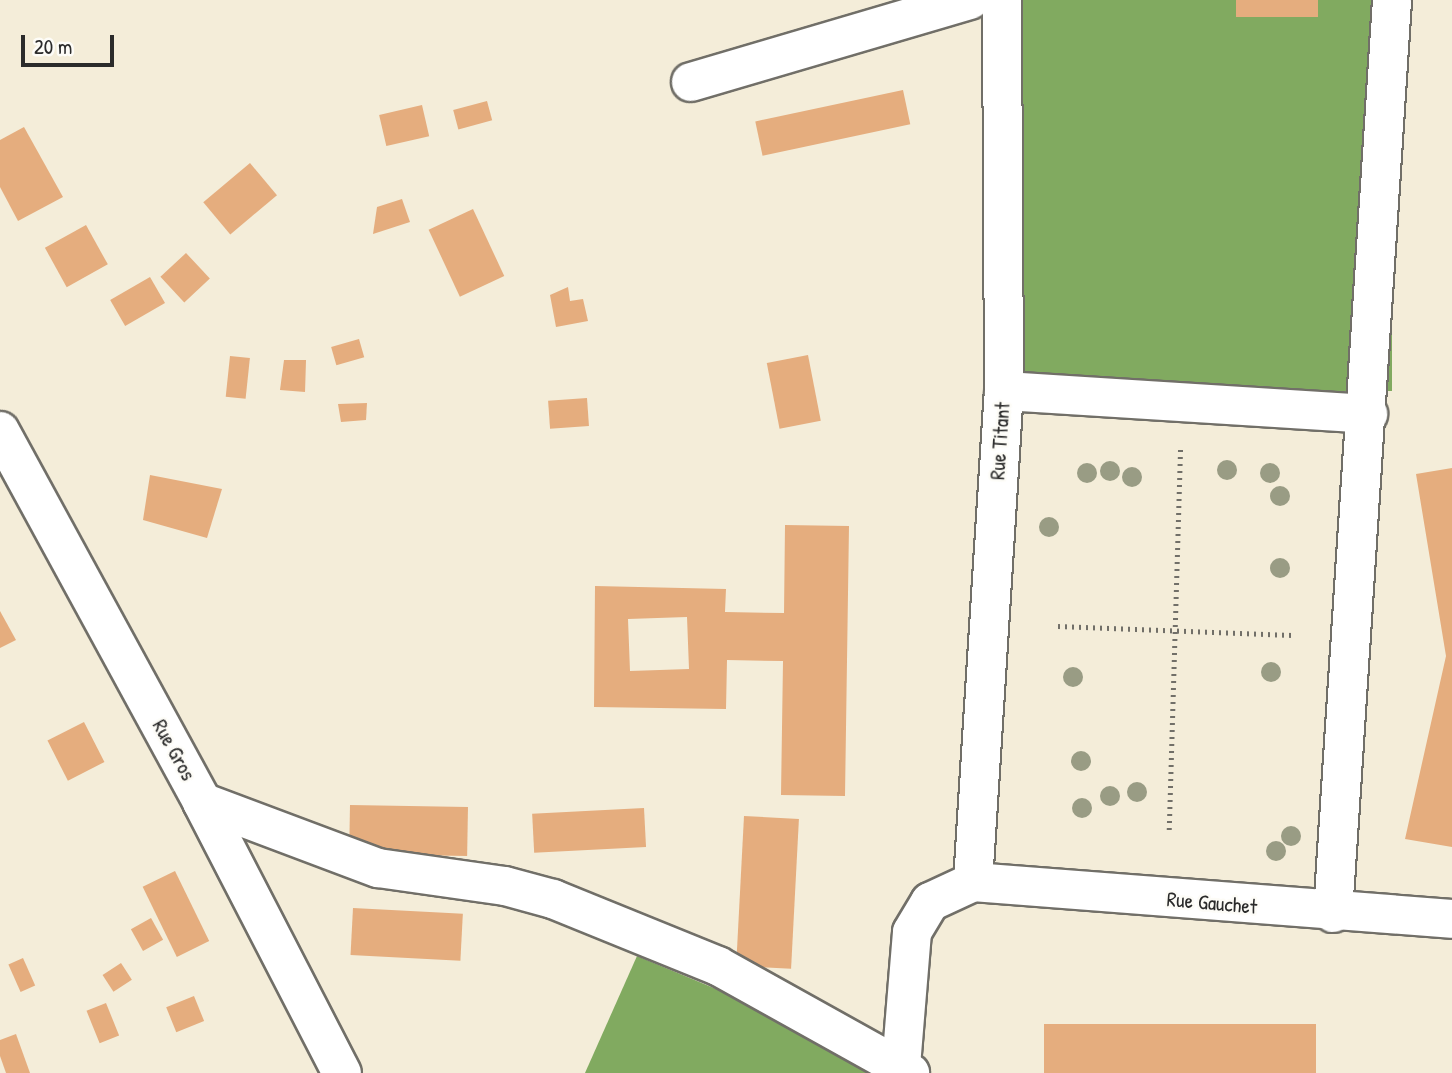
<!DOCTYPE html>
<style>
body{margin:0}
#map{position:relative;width:1452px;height:1073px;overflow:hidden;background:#f4edd9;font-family:"Patrick Hand",sans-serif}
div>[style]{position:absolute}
.forest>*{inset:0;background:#81aa60;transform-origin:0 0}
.building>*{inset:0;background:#e5ad7e;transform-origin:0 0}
.path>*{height:4.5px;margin-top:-2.25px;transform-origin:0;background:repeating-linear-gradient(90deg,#716f68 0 2px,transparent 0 7px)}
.roads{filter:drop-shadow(2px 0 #716f68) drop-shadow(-2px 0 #716f68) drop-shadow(0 2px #716f68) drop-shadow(0 -2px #716f68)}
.minor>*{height:38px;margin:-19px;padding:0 19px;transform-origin:19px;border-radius:19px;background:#fff}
.trees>*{width:20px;height:20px;margin:-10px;border-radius:50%;background:#999c84}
span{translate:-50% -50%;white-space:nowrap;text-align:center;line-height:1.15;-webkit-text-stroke:5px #fdfcf7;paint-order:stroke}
.street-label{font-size:21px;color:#2b2b2b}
.scale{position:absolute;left:21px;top:35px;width:93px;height:32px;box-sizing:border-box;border:4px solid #2b2b2b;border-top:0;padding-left:9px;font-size:21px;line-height:24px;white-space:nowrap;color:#2b2b2b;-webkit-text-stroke:5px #fdfcf7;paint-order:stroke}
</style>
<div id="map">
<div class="forest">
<i style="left:1008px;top:0;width:384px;height:391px"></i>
<i style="clip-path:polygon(637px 956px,901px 1066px,905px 1073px,585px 1073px)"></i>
</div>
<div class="building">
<i style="left:1236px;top:0;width:82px;height:17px"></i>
<i style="left:903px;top:90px;width:35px;height:151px;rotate:78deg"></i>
<i style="left:487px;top:101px;width:20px;height:35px;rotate:75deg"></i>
<i style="left:422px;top:105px;width:32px;height:44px;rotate:77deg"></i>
<i style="clip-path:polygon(24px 127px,63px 197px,18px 221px,0 187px,0 140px)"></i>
<i style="left:250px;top:163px;width:42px;height:61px;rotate:50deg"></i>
<i style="clip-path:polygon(402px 199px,410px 222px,373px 234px,377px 207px)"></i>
<i style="left:473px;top:209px;width:74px;height:49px;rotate:65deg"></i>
<i style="left:86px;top:225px;width:45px;height:47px;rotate:61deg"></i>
<i style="left:186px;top:253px;width:35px;height:35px;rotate:47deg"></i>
<i style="left:150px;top:277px;width:30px;height:46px;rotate:60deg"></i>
<i style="clip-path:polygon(568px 287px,570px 301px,583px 299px,588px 321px,556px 327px,550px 295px)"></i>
<i style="left:359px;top:339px;width:19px;height:29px;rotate:74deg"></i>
<i style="left:808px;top:355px;width:67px;height:42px;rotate:79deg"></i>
<i style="left:230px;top:356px;width:20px;height:41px;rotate:6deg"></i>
<i style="clip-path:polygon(284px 360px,306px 360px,305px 392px,280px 390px)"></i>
<i style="left:587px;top:398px;width:28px;height:39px;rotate:86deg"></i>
<i style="clip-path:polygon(367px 403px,366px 420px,341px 422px,338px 404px)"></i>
<i style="clip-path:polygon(1452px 468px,1452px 847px,1405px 839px,1446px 656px,1416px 474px)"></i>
<i style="clip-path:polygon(150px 475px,222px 489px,207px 538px,143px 520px)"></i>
<i style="clip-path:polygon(evenodd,785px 525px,849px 526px,845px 796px,781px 795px,783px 661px,727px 660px,726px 709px,594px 707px,595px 586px,726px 589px,725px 612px,784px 613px,785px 525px,687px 617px,689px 669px,630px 671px,628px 619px,687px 617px)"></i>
<i style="clip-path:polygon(0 611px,16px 640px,0 648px)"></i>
<i style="left:84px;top:722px;width:45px;height:41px;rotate:63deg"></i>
<i style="left:350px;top:805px;width:118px;height:49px;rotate:1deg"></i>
<i style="left:644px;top:808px;width:39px;height:112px;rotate:87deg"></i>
<i style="left:744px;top:816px;width:55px;height:150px;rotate:3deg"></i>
<i style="left:175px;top:871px;width:78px;height:36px;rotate:64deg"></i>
<i style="left:353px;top:908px;width:110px;height:47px;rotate:3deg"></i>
<i style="left:151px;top:918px;width:25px;height:23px;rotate:61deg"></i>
<i style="left:23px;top:958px;width:30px;height:16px;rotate:66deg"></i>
<i style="left:121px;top:963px;width:20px;height:22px;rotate:57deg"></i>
<i style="left:194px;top:996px;width:27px;height:30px;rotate:68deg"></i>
<i style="left:106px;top:1003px;width:35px;height:21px;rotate:68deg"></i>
<i style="left:1044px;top:1024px;width:272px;height:49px"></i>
<i style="clip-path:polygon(16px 1034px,30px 1073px,6px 1073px,0 1056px,0 1040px)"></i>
</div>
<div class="path">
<i style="left:1058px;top:626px;width:235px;rotate:2.2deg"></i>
<i style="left:1169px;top:830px;width:381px;rotate:-88.3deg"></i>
</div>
<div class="roads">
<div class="minor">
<i style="left:691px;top:82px;width:291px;rotate:-16.4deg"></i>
<i style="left:1004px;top:391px;width:365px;rotate:3.6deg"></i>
<i style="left:0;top:431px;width:422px;rotate:61.4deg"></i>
<i style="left:202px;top:802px;width:305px;rotate:62.7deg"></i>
<i style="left:202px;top:802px;width:188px;rotate:20.6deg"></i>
<i style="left:378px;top:868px;width:128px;rotate:8.1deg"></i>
<i style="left:505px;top:886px;width:50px;rotate:15.2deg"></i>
<i style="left:553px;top:899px;width:178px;rotate:22.1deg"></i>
<i style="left:718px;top:966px;width:220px;rotate:29.1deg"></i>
<i style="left:973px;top:882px;width:492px;rotate:-86.4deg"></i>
<i style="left:1004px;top:391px;width:391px;rotate:-90.3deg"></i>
<i style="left:1333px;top:913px;width:915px;rotate:-86.3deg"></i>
<i style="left:901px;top:1066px;width:134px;rotate:-85.3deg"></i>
<i style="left:912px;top:932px;width:35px;rotate:-59deg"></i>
<i style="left:930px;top:902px;width:47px;rotate:-24.9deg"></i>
<i style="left:973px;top:882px;width:480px;rotate:4.4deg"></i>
</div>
</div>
<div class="trees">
<i style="left:1227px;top:470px"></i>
<i style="left:1110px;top:471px"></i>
<i style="left:1087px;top:473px"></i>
<i style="left:1270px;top:473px"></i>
<i style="left:1132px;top:477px"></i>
<i style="left:1280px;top:496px"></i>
<i style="left:1049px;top:527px"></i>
<i style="left:1280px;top:568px"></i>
<i style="left:1271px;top:672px"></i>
<i style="left:1073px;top:677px"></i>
<i style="left:1081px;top:761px"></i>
<i style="left:1137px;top:792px"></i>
<i style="left:1110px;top:796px"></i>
<i style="left:1082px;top:808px"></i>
<i style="left:1291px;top:836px"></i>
<i style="left:1276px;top:851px"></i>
</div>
<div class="street-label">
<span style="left:1000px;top:441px;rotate:-86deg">Rue Titant</span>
<span style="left:174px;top:750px;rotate:61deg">Rue Gros</span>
<span style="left:1212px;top:903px;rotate:5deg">Rue Gauchet</span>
</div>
<div class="scale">20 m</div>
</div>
